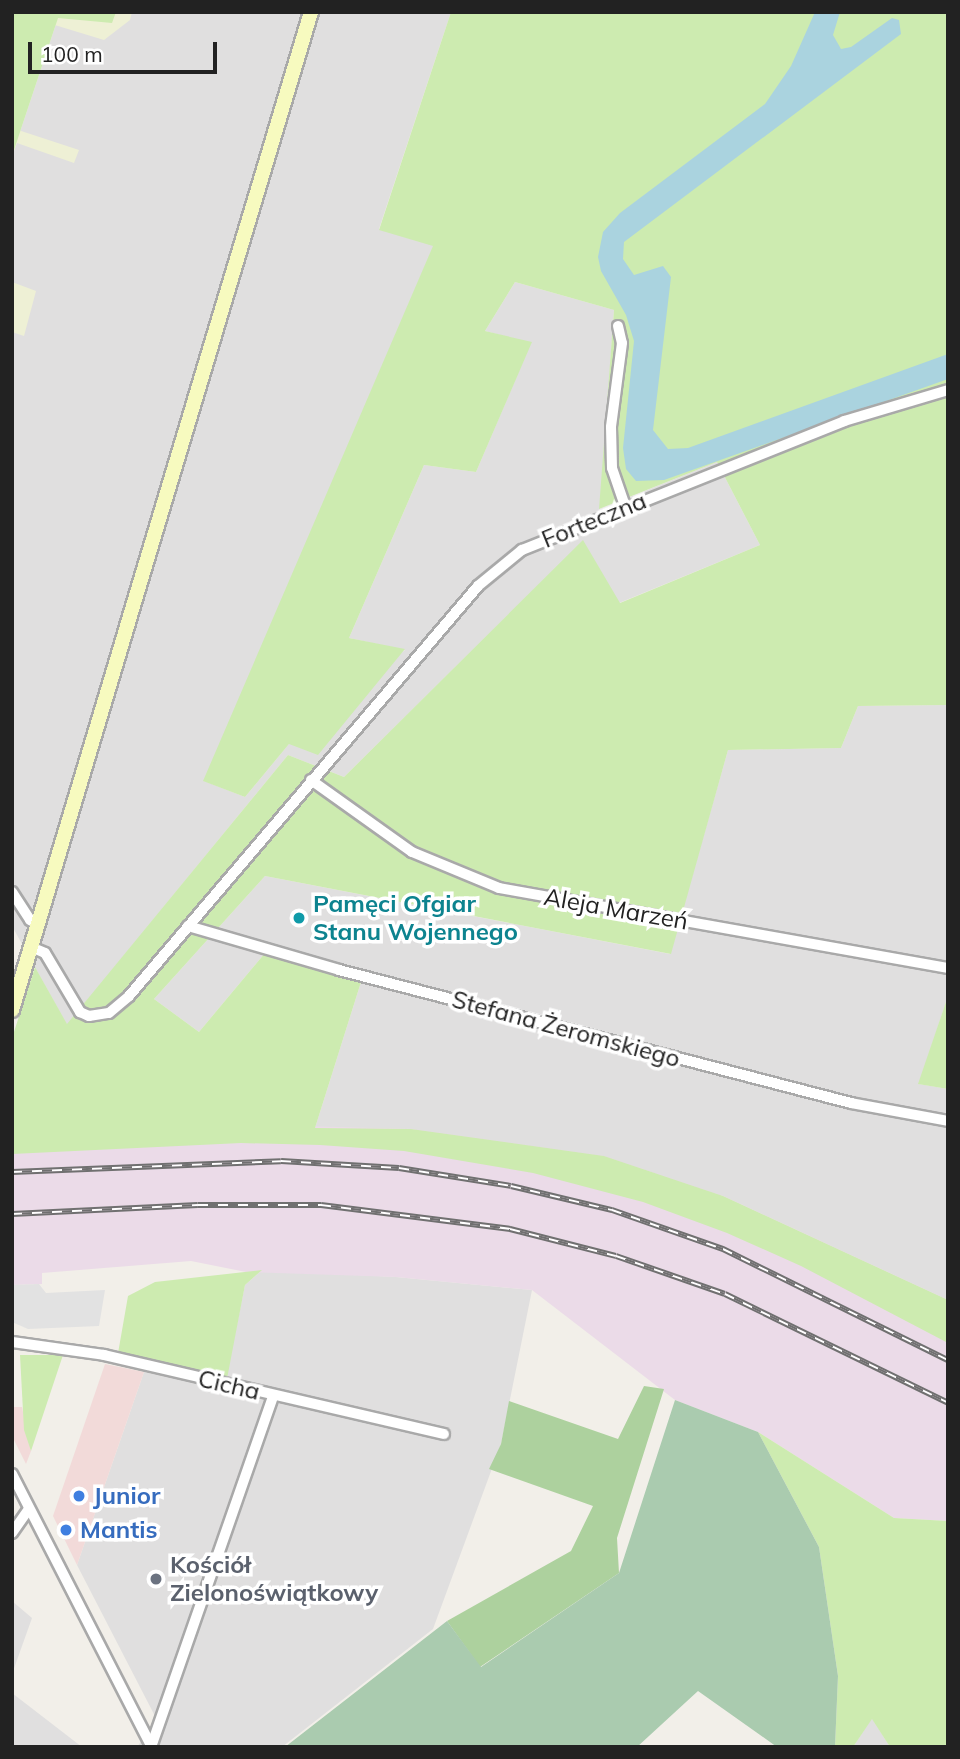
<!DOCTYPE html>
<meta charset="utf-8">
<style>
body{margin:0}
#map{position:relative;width:960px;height:1759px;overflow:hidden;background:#f2efe9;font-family:Mulish,sans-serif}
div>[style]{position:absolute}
.residential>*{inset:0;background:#e0dfdf}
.commercial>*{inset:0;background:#f2dad9}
.industrial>*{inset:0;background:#ebdbe8}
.farmland>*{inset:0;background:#eef0d5}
.grass>*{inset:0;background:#cdebb0}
.forest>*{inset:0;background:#add19e}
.cemetery>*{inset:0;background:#aacbaf}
.parking>*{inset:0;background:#e2e2e2}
.water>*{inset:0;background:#aad3df}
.roads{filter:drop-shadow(2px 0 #a9a9a9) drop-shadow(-2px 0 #a9a9a9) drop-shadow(0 2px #a9a9a9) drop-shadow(0 -2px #a9a9a9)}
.minor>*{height:10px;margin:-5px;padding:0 5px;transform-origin:5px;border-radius:5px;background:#fff}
.secondary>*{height:14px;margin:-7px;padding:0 7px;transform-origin:7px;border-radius:7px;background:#f7fabf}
.rail>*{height:6px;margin-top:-3px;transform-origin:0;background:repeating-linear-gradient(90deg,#fff 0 10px,#707070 0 20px);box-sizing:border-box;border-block:2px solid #707070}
.dots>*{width:19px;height:19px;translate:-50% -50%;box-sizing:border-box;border:4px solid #fff;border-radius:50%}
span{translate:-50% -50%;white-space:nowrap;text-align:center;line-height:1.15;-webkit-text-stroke:7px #fff;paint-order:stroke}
.street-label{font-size:24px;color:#222}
.culture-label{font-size:24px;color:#0d838f;font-weight:700}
.left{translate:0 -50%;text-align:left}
.shop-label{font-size:24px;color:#366cbe;font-weight:700}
.worship-label{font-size:24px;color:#5b616d;font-weight:700}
.frame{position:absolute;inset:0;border:14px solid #222;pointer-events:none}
.scale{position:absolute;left:28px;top:42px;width:189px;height:32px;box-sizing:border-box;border:4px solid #222;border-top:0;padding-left:9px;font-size:21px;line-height:24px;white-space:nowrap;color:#222;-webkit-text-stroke:5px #fff;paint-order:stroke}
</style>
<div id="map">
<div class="residential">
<i style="clip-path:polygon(116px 12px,451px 12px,379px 229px,434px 245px,204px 781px,245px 797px,289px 744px,405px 650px,349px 638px,424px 465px,476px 472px,531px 343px,485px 331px,515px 282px,614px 310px,600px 509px,717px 462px,760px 545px,619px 603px,583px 541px,344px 777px,288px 755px,67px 1025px,12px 926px,12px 156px,58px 18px)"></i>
<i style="clip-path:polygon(948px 705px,948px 996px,919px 1084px,948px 1089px,948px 1300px,723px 1196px,411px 1129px,315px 1128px,361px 982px,265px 953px,199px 1032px,154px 999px,265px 876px,670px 954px,728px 750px,841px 748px,858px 706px)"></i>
<i style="clip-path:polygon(262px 1270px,396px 1277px,532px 1290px,501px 1444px,433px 1629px,282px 1747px,137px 1747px,157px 1720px,77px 1565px,144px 1372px,224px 1388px,245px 1285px)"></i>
<i style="clip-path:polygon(12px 1601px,32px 1618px,12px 1674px)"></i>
<i style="clip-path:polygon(12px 1693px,82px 1747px,12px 1747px)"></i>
<i style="clip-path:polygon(872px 1718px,890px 1747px,853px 1747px)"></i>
</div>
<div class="commercial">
<i style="clip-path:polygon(105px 1364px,144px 1372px,77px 1565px,53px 1516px)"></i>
<i style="clip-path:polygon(12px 1407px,22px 1407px,31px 1451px,26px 1464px,12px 1436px)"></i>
</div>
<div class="industrial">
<i style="clip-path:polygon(12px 1118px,411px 1129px,604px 1156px,723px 1196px,948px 1300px,948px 1521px,894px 1518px,758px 1432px,675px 1400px,532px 1290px,396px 1277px,246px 1272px,191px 1261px,42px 1273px,42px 1284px,12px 1285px)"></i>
</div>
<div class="farmland">
<i style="clip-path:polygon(12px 12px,132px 12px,130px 20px,104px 40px)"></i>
<i style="clip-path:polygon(12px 128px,79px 150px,74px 163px,17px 143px,12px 156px)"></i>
<i style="clip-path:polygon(12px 282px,36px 291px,24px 336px,12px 332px)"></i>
</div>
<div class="grass">
<i style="clip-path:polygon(12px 12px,116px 12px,112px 23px,58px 18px,12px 156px)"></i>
<i style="clip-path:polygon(451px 12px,948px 12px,948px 705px,858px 706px,841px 748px,728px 750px,671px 954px,265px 876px,154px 999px,199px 1032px,265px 953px,361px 982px,315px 1128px,411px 1129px,604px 1156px,723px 1196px,948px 1300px,948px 1343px,801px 1266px,727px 1233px,643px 1202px,533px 1173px,404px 1151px,320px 1145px,241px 1143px,12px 1154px,12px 1038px,35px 967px,67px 1024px,288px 755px,344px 777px,583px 540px,620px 603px,760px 545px,717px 462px,599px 509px,614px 310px,515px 282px,485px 331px,532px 342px,476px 472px,424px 465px,349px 638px,405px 649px,318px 755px,289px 744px,245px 797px,203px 781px,433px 246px,379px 230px)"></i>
<i style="clip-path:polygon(948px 996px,948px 1089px,918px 1084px)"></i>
<i style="clip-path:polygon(262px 1270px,245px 1285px,226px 1384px,117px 1359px,128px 1296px,155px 1282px)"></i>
<i style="clip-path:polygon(20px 1355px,63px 1355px,31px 1451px,24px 1430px)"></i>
<i style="clip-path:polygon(758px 1432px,894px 1518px,948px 1521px,948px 1747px,890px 1747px,872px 1719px,853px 1747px,835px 1747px,838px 1676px,819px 1547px)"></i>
</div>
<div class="forest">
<i style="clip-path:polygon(644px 1386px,664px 1389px,617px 1538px,619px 1573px,480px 1667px,447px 1621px,571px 1551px,593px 1506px,489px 1469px,501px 1444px,509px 1401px,618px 1439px)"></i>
</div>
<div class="cemetery">
<i style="clip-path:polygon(675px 1400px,758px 1432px,819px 1547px,838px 1676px,835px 1747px,777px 1747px,698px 1691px,637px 1747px,285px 1747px,447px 1621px,481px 1667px,619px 1573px)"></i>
</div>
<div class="parking">
<i style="clip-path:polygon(39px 1284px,46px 1293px,105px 1290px,99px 1326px,28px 1329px,12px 1322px,12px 1285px)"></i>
</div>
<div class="water">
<i style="clip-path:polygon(815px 12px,840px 12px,833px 35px,841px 49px,851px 47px,892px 18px,899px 20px,901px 34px,624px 242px,623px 259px,634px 275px,663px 266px,671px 277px,653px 430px,668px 449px,688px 448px,948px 354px,948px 379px,664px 480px,636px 481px,626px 469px,623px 448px,634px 341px,626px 315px,601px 271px,598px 257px,603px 232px,620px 213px,765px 104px,791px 66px)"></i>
</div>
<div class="roads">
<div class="minor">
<i style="left:618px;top:326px;width:17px;rotate:77deg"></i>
<i style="left:622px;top:343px;width:85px;rotate:97.5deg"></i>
<i style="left:611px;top:427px;width:41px;rotate:88.6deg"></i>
<i style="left:612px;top:468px;width:40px;rotate:71.1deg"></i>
<i style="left:311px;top:780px;width:124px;rotate:35.5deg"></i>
<i style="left:412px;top:852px;width:94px;rotate:22.5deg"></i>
<i style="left:499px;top:888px;width:456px;rotate:10.1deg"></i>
<i style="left:12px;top:892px;width:33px;rotate:57deg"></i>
<i style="left:30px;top:920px;width:9px;rotate:27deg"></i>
<i style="left:188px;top:926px;width:157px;rotate:16.2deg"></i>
<i style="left:339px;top:970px;width:529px;rotate:14.56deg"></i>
<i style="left:851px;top:1103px;width:99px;rotate:10.5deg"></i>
<i style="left:31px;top:947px;width:15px;rotate:23deg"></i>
<i style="left:45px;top:953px;width:69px;rotate:59.3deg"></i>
<i style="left:80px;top:1012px;width:10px;rotate:24deg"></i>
<i style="left:89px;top:1016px;width:20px;rotate:-9deg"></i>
<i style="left:109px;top:1013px;width:26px;rotate:-40deg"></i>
<i style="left:129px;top:996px;width:538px;rotate:-49.59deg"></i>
<i style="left:478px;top:586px;width:57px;rotate:-39.3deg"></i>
<i style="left:522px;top:550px;width:347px;rotate:-21.8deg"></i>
<i style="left:844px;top:421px;width:109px;rotate:-16.6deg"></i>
<i style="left:12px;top:1342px;width:93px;rotate:8deg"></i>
<i style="left:104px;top:1355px;width:349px;rotate:13.1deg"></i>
<i style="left:12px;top:1474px;width:307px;rotate:62.9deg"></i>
<i style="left:12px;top:1533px;width:29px;rotate:-55deg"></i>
<i style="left:151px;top:1747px;width:372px;rotate:-70.8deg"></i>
</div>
<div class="secondary">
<i style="left:12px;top:1010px;width:1042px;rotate:-73.32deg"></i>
</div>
</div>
<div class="rail">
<i style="left:12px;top:1172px;width:269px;rotate:-2.3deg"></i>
<i style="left:281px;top:1161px;width:118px;rotate:3.4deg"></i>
<i style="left:399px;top:1168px;width:113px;rotate:9.1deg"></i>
<i style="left:511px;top:1186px;width:104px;rotate:13.4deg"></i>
<i style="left:612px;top:1210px;width:118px;rotate:19.4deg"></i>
<i style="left:723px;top:1249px;width:251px;rotate:26.3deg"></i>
<i style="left:12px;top:1214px;width:186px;rotate:-2.8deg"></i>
<i style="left:198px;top:1205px;width:123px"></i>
<i style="left:321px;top:1205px;width:191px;rotate:7.2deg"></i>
<i style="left:510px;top:1229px;width:109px;rotate:14.3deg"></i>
<i style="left:616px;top:1256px;width:115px;rotate:19.2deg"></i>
<i style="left:725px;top:1294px;width:248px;rotate:26deg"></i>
</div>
<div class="dots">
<i style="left:299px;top:918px;background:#0f9aa8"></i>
<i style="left:79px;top:1496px;background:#3f7fe0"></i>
<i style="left:66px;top:1530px;background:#3f7fe0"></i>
<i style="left:156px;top:1579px;background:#6b7280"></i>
</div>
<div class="street-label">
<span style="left:594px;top:520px;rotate:-22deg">Forteczna</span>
<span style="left:616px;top:909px;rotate:10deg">Aleja Marzeń</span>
<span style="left:566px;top:1029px;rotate:15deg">Stefana Żeromskiego</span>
<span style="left:229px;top:1385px;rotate:13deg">Cicha</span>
</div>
<div class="culture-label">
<span class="left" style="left:313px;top:918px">Pamęci Ofgiar<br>Stanu Wojennego</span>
</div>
<div class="shop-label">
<span class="left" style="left:93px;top:1496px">Junior</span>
<span class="left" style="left:80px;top:1530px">Mantis</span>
</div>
<div class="worship-label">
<span class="left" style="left:170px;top:1579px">Kościół<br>Zielonoświątkowy</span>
</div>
<div class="frame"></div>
<div class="scale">100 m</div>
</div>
